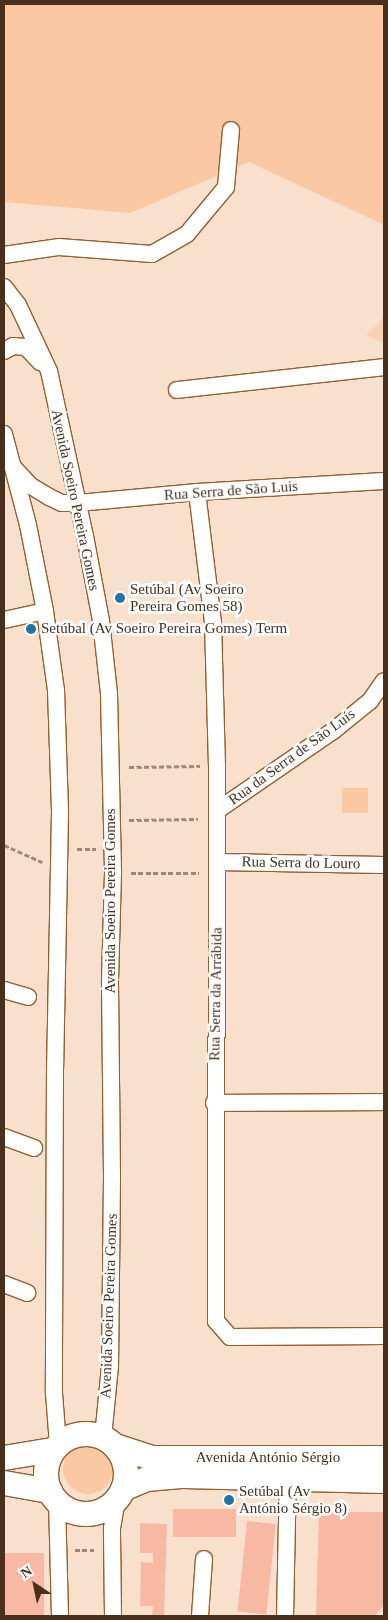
<!DOCTYPE html>
<meta charset="utf-8">
<style>
body{margin:0}
#map{position:relative;width:388px;height:1620px;overflow:hidden;background:#f8e0cd;font-family:"Times New Roman",serif}
div>[style]{position:absolute}
.built>*{inset:0;background:#f9d1b2}
.green>*{inset:0;background:#fac8a2;transform-origin:0 0}
.round{border-radius:50%}
.building>*{inset:0;background:#f8b9a4;transform-origin:0 0}
.path>*{height:3px;margin-top:-1.5px;transform-origin:0;background:repeating-linear-gradient(90deg,#a08875 0 5px,transparent 0 7.5px)}
.roads{filter:drop-shadow(1px 0 #945f31) drop-shadow(-1px 0 #945f31) drop-shadow(0 1px #945f31) drop-shadow(0 -1px #945f31)}
.street>*{height:16px;margin:-8px;padding:0 8px;transform-origin:8px;border-radius:8px;background:#fff}
.secondary>*{height:24px;margin:-12px;padding:0 12px;transform-origin:12px;border-radius:12px;background:#fff}
.secondary>.ring{margin:-12px;padding:0;box-sizing:content-box;background:none;border:24px solid #fff;border-radius:50%}
.dots>*{width:14px;height:14px;translate:-50% -50%;box-sizing:border-box;border:2px solid #fff;border-radius:50%}
span{translate:-50% -50%;white-space:nowrap;text-align:center;line-height:1.15;-webkit-text-stroke:5px #fff;paint-order:stroke}
.street-label{font-size:15px;color:#48301d}
.poi-label{font-size:15px;color:#48301d}
.left{translate:0 -50%;text-align:left}
.frame{position:absolute;inset:0;border:5px solid #48301d;pointer-events:none}
.north{position:absolute;left:10px;top:1560px;width:50px;height:50px;-webkit-text-stroke:4px #fff;paint-order:stroke;rotate:326deg;font-size:14px;font-weight:700;line-height:20px;text-align:center;color:#48301d}
.north::after{content:'';display:block;margin:auto;width:18px;height:22px;background:#48301d;clip-path:polygon(50% 0,100% 100%,50% 72%,0 100%)}
</style>
<div id="map">
<div class="built">
<i style="clip-path:polygon(384px 317px,384px 343px,366px 335px)"></i>
</div>
<div class="green">
<i style="clip-path:polygon(4px 4px,384px 4px,384px 225px,249px 162px,130px 213px,4px 202px)"></i>
<i style="left:342px;top:788px;width:26px;height:25px"></i>
<i class="round" style="left:63px;top:1444px;width:50px;height:50px"></i>
</div>
<div class="building">
<i style="left:236px;top:1509px;width:28px;height:63px;rotate:90deg"></i>
<i style="clip-path:polygon(319px 1512px,384px 1512px,384px 1605px,375px 1616px,316px 1616px)"></i>
<i style="left:247px;top:1521px;width:29px;height:91px;rotate:6deg"></i>
<i style="clip-path:polygon(140px 1523px,167px 1524px,164px 1616px,152px 1616px,153px 1606px,140px 1606px,141px 1562px,153px 1563px,153px 1553px,140px 1553px)"></i>
<i style="left:44px;top:1553px;width:63px;height:40px;rotate:90deg"></i>
</div>
<div class="path">
<i style="left:129px;top:767px;width:71px;rotate:-0.8deg"></i>
<i style="left:129px;top:820px;width:69px;rotate:-0.8deg"></i>
<i style="left:4px;top:845px;width:42px;rotate:24.1deg"></i>
<i style="left:77px;top:849px;width:19px"></i>
<i style="left:131px;top:873px;width:68px"></i>
<i style="left:75px;top:1550px;width:19px"></i>
</div>
<div class="roads">
<div class="street">
<i style="left:4px;top:255px;width:56px;rotate:-8.3deg"></i>
<i style="left:59px;top:247px;width:93px;rotate:4.3deg"></i>
<i style="left:152px;top:254px;width:40px;rotate:-29.7deg"></i>
<i style="left:187px;top:234px;width:61px;rotate:-50.3deg"></i>
<i style="left:226px;top:187px;width:57px;rotate:-85deg"></i>
<i style="left:4px;top:287px;width:23px;rotate:52deg"></i>
<i style="left:18px;top:305px;width:73px;rotate:64.8deg"></i>
<i style="left:49px;top:371px;width:169px;rotate:77.7deg"></i>
<i style="left:85px;top:536px;width:86px;rotate:79.3deg"></i>
<i style="left:101px;top:621px;width:73px;rotate:83.7deg"></i>
<i style="left:109px;top:694px;width:179px;rotate:88.7deg"></i>
<i style="left:113px;top:873px;width:110px;rotate:91.6deg"></i>
<i style="left:110px;top:983px;width:195px;rotate:89.4deg"></i>
<i style="left:112px;top:1178px;width:188px;rotate:90.6deg"></i>
<i style="left:110px;top:1366px;width:71px;rotate:95.6deg"></i>
<i style="left:4px;top:351px;width:10px;rotate:-29deg"></i>
<i style="left:13px;top:346px;width:13px;rotate:4deg"></i>
<i style="left:26px;top:347px;width:21px;rotate:47deg"></i>
<i style="left:177px;top:390px;width:208px;rotate:-6.3deg"></i>
<i style="left:4px;top:434px;width:94px;rotate:75.2deg"></i>
<i style="left:28px;top:525px;width:88px;rotate:78.8deg"></i>
<i style="left:45px;top:611px;width:80px;rotate:82.1deg"></i>
<i style="left:56px;top:690px;width:123px;rotate:88.1deg"></i>
<i style="left:60px;top:813px;width:255px;rotate:91.1deg"></i>
<i style="left:55px;top:1068px;width:325px;rotate:90.2deg"></i>
<i style="left:54px;top:1393px;width:52px;rotate:85.6deg"></i>
<i style="left:13px;top:467px;width:26px;rotate:47deg"></i>
<i style="left:31px;top:486px;width:21px;rotate:31deg"></i>
<i style="left:49px;top:497px;width:14px;rotate:25deg"></i>
<i style="left:62px;top:503px;width:16px"></i>
<i style="left:78px;top:503px;width:120px;rotate:-5.3deg"></i>
<i style="left:197px;top:492px;width:187px;rotate:-3.4deg"></i>
<i style="left:197px;top:492px;width:132px;rotate:83deg"></i>
<i style="left:213px;top:623px;width:143px;rotate:88.4deg"></i>
<i style="left:217px;top:766px;width:555px;rotate:90.1deg"></i>
<i style="left:216px;top:1321px;width:21px;rotate:49deg"></i>
<i style="left:230px;top:1337px;width:154px;rotate:-0.4deg"></i>
<i style="left:4px;top:620px;width:42px;rotate:-12.4deg"></i>
<i style="left:218px;top:810px;width:140px;rotate:-34.5deg"></i>
<i style="left:333px;top:731px;width:48px;rotate:-39deg"></i>
<i style="left:370px;top:701px;width:24px;rotate:-55deg"></i>
<i style="left:217px;top:862px;width:167px;rotate:1deg"></i>
<i style="left:4px;top:990px;width:25px;rotate:16deg"></i>
<i style="left:214px;top:1103px;width:170px;rotate:-0.3deg"></i>
<i style="left:4px;top:1137px;width:32px;rotate:20deg"></i>
<i style="left:4px;top:1284px;width:25px;rotate:21deg"></i>
<i style="left:57px;top:1501px;width:115px;rotate:88.5deg"></i>
<i style="left:113px;top:1616px;width:88px;rotate:-90.7deg"></i>
<i style="left:112px;top:1528px;width:29px;rotate:-80deg"></i>
<i style="left:200px;top:1616px;width:57px;rotate:-86deg"></i>
<i style="left:285px;top:1616px;width:138px;rotate:-88.8deg"></i>
</div>
<div class="secondary">
<i class="ring" style="left:46px;top:1434px;width:56px;height:56px"></i>
<i style="left:115px;top:1446px;width:38px;rotate:18deg"></i>
<i style="left:151px;top:1458px;width:233px"></i>
<i style="left:4px;top:1458px;width:50px;rotate:-9.3deg"></i>
<i style="left:4px;top:1483px;width:47px;rotate:9.9deg"></i>
<i style="left:123px;top:1489px;width:26px;rotate:-23deg"></i>
<i style="left:147px;top:1479px;width:37px;rotate:-5deg"></i>
<i style="left:184px;top:1476px;width:200px;rotate:1.4deg"></i>
</div>
</div>
<div class="dots">
<i style="left:120px;top:598px;background:#1f74a4"></i>
<i style="left:31px;top:629px;background:#1f74a4"></i>
<i style="left:229px;top:1500px;background:#1f74a4"></i>
</div>
<div class="street-label">
<span style="left:231px;top:491px;rotate:-4deg">Rua Serra de São Luis</span>
<span style="left:75px;top:500px;rotate:78deg">Avenida Soeiro Pereira Gomes</span>
<span style="left:292px;top:757px;rotate:-36deg">Rua da Serra de São Luís</span>
<span style="left:301px;top:863px;rotate:1deg">Rua Serra do Louro</span>
<span style="left:111px;top:901px;rotate:-90deg">Avenida Soeiro Pereira Gomes</span>
<span style="left:216px;top:994px;rotate:-89deg">Rua Serra da Arrábida</span>
<span style="left:109px;top:1306px;rotate:-88deg">Avenida Soeiro Pereira Gomes</span>
<span style="left:268px;top:1458px">Avenida António Sérgio</span>
</div>
<div class="poi-label">
<span class="left" style="left:130px;top:598px">Setúbal (Av Soeiro<br>Pereira Gomes 58)</span>
<span class="left" style="left:41px;top:629px">Setúbal (Av Soeiro Pereira Gomes) Term</span>
<span class="left" style="left:239px;top:1500px">Setúbal (Av<br>António Sérgio 8)</span>
</div>
<div class="frame"></div>
<div class="north">N</div>
</div>
